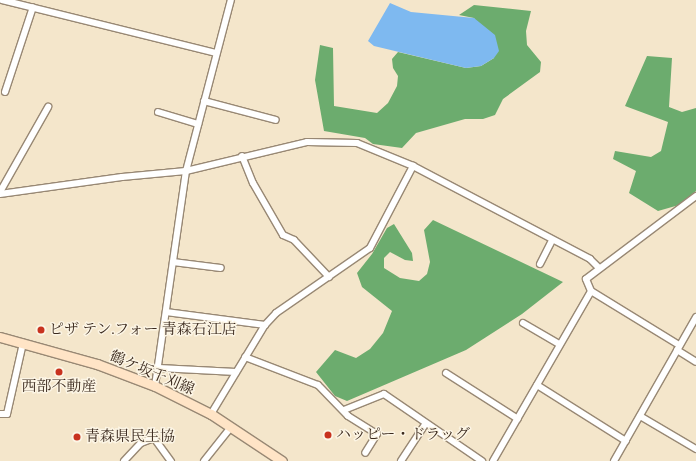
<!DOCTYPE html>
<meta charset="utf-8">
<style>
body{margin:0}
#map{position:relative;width:696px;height:461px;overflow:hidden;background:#f4e6cb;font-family:"IM FELL Double Pica","Noto Serif JP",serif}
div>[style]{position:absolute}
.forest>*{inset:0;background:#6cac6e}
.water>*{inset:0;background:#7eb9f0}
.roads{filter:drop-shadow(1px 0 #988874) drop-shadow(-1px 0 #988874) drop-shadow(0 1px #988874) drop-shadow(0 -1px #988874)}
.minor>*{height:6px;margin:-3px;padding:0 3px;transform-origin:3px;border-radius:3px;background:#fff}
.secondary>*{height:9px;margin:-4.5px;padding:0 4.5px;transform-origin:4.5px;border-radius:4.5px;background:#ffe4c6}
.dots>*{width:11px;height:11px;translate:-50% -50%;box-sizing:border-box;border:2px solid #fcf5e5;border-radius:50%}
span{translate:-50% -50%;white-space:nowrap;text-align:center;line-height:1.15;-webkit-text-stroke:3px #fcf5e5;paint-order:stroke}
.poi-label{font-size:15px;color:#3b2a1e}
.left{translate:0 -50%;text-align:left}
.street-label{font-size:15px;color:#3b2a1e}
</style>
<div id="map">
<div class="forest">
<i style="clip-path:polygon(474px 5px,531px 11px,526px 31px,527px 45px,541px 62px,540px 72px,503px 99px,495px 115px,483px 119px,465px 119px,416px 133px,402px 148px,373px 144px,365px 138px,324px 131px,315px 80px,320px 45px,333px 48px,334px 106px,377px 113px,388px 103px,397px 86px,398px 76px,393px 68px,392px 59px,398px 52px,466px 68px,481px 66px,494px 58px,474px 18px,459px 15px)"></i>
<i style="clip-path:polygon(647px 56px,672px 58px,669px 107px,682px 112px,696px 108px,696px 191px,679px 205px,658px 211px,629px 193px,636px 171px,613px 159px,615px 151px,651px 157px,661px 151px,668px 122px,625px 106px)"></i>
<i style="clip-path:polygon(433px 220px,563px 282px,522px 314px,466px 350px,347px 401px,335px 396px,316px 372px,335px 350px,356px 358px,370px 349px,383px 333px,392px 311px,362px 287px,357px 273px,372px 254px,387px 228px,394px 224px,412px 253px,413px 261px,405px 260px,390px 252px,384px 258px,384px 268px,400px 278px,419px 281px,427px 274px,430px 262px,424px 230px)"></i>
</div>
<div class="water">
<i style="clip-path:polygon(390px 3px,411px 12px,474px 18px,495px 35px,499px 51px,494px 58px,481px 66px,466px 68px,374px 46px,368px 41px)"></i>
</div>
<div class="roads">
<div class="minor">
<i style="left:2px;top:0;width:220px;rotate:13.9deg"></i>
<i style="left:5px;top:92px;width:89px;rotate:-71.8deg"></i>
<i style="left:204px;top:101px;width:74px;rotate:14.8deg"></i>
<i style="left:158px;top:112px;width:42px;rotate:16.7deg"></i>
<i style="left:242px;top:156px;width:29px;rotate:68deg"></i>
<i style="left:253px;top:183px;width:60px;rotate:60deg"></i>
<i style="left:283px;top:235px;width:12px;rotate:24deg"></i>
<i style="left:294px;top:240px;width:51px;rotate:46.6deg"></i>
<i style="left:0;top:192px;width:98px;rotate:-60.5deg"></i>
<i style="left:0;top:194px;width:123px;rotate:-7.9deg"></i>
<i style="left:122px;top:177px;width:64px;rotate:-5.4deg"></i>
<i style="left:186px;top:171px;width:124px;rotate:-13.5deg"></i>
<i style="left:307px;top:142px;width:50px;rotate:1.1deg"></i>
<i style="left:357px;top:143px;width:61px;rotate:22.3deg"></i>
<i style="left:413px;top:166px;width:200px;rotate:27.7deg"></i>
<i style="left:590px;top:259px;width:13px;rotate:45deg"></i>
<i style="left:173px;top:262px;width:48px;rotate:7.1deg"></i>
<i style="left:540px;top:264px;width:27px;rotate:-63deg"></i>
<i style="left:166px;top:312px;width:100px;rotate:7.5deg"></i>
<i style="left:523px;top:323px;width:42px;rotate:30.3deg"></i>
<i style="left:679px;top:345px;width:103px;rotate:-148.5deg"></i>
<i style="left:591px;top:291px;width:13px;rotate:-113deg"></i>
<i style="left:586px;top:279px;width:138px;rotate:-37deg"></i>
<i style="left:677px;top:350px;width:22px;rotate:32deg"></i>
<i style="left:245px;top:357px;width:78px;rotate:21deg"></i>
<i style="left:318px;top:385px;width:43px;rotate:45.9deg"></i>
<i style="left:348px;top:416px;width:34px;rotate:32deg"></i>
<i style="left:377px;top:434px;width:22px;rotate:122deg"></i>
<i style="left:159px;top:368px;width:77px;rotate:3deg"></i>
<i style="left:446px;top:373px;width:85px;rotate:32.6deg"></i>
<i style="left:537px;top:385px;width:105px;rotate:32.2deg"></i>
<i style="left:155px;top:386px;width:217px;rotate:-81.8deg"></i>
<i style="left:186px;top:171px;width:177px;rotate:-75.3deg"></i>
<i style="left:344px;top:410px;width:43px;rotate:-21.8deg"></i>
<i style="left:384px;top:394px;width:119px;rotate:34.4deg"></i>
<i style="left:0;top:414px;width:7px"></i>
<i style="left:7px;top:414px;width:73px;rotate:-77.3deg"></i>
<i style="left:211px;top:414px;width:104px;rotate:-58.8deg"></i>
<i style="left:265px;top:325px;width:16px;rotate:-47deg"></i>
<i style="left:276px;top:313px;width:114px;rotate:-34.7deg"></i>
<i style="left:370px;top:248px;width:93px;rotate:-62.3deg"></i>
<i style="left:640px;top:416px;width:65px;rotate:30.5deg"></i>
<i style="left:124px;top:461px;width:25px;rotate:-47deg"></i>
<i style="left:141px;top:443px;width:14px;rotate:-21deg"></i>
<i style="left:154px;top:438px;width:29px;rotate:54deg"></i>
<i style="left:204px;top:461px;width:43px;rotate:-51.5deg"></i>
<i style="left:401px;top:461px;width:45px;rotate:-56.7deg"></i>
<i style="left:493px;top:461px;width:196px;rotate:-60deg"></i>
<i style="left:614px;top:461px;width:166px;rotate:-60.3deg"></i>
</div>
<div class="secondary">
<i style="left:0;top:337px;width:101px;rotate:15.6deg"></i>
<i style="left:97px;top:364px;width:62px;rotate:20.8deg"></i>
<i style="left:155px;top:386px;width:63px;rotate:26.6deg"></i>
<i style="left:211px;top:414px;width:85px;rotate:33.5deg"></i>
</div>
</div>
<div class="dots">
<i style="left:41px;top:330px;background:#c8321e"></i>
<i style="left:59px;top:372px;background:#c8321e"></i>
<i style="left:328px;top:435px;background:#c8321e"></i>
<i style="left:77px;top:437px;background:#c8321e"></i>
</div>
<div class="poi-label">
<span class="left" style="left:49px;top:330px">ピザ テン.フォー 青森石江店</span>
<span style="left:59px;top:387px">西部不動産</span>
<span class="left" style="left:336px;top:435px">ハッピー・ドラッグ</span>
<span class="left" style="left:85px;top:437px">青森県民生協</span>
</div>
<div class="street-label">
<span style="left:152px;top:373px;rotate:23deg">鶴ケ坂千刈線</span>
</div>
</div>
